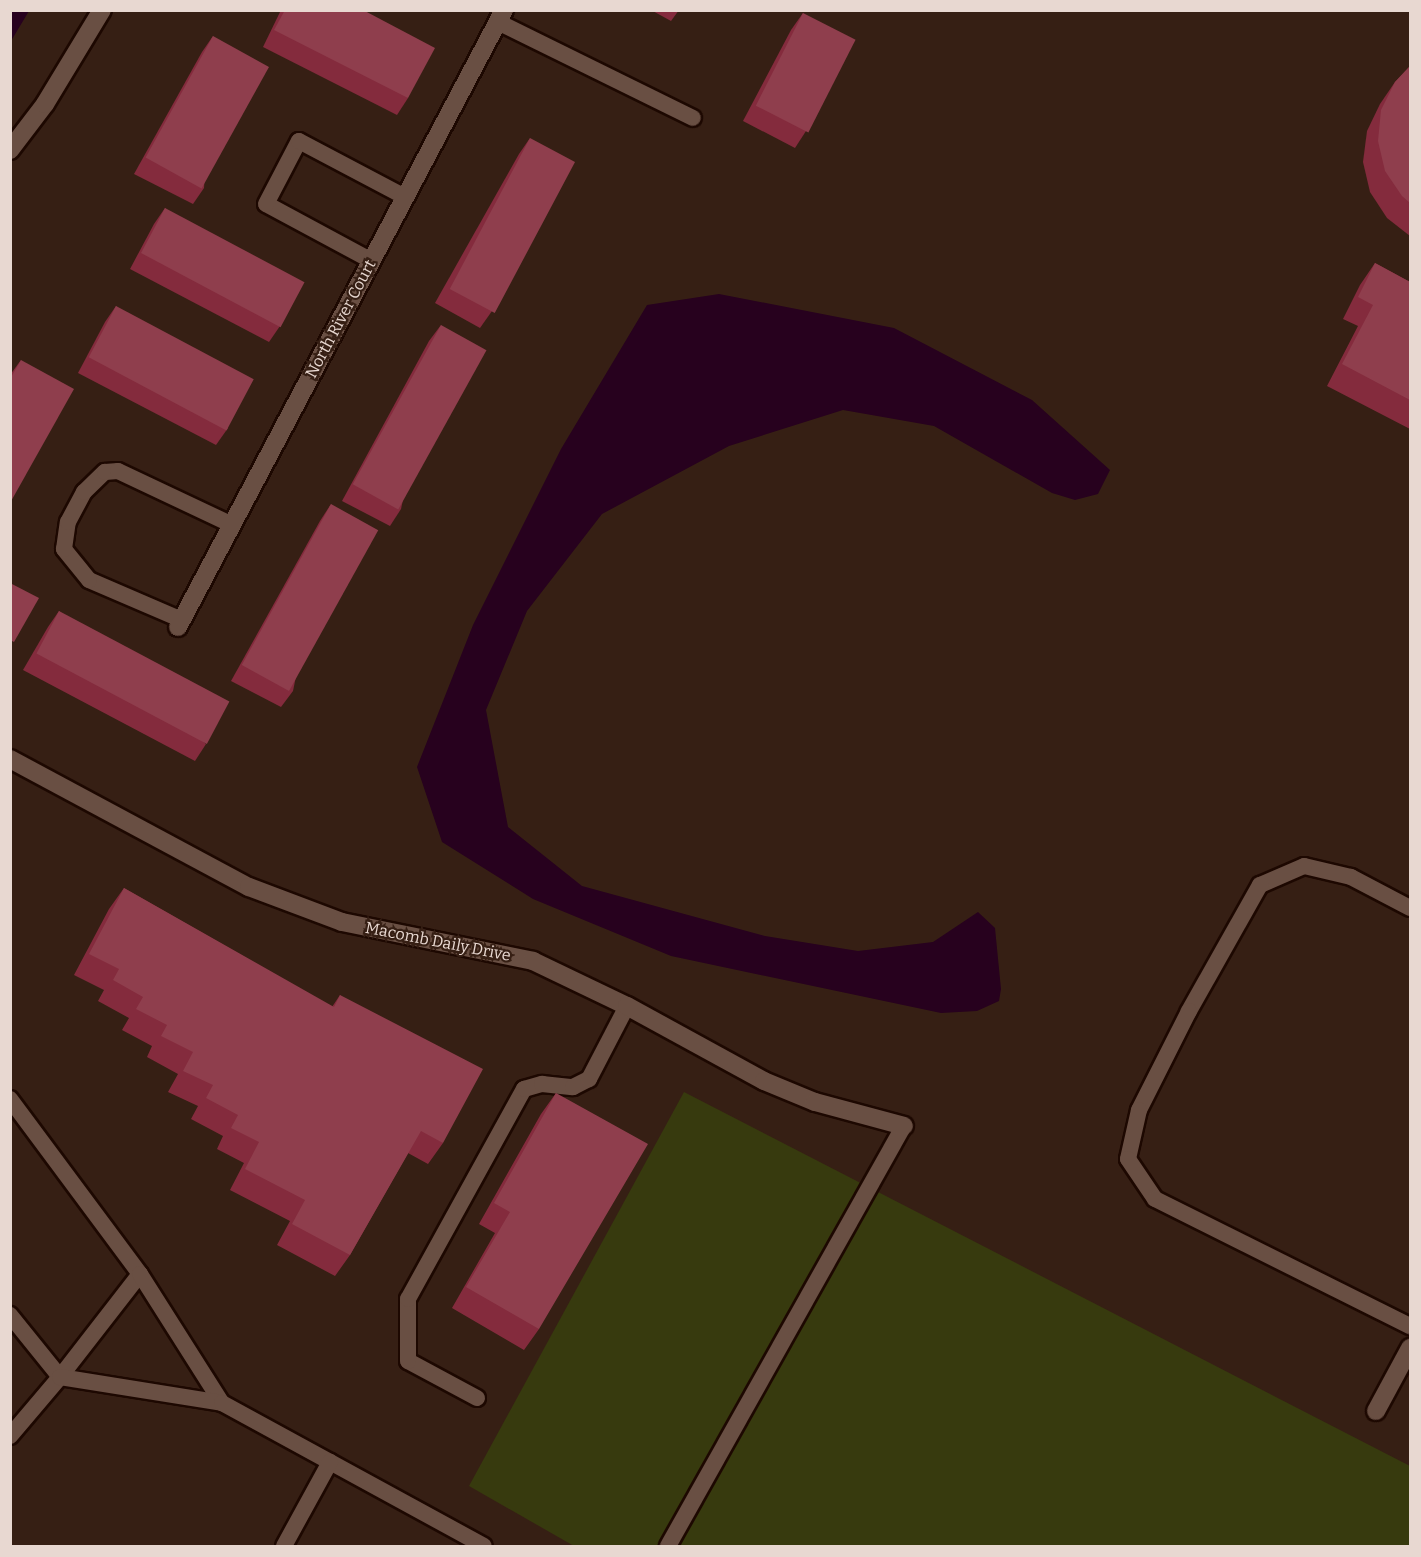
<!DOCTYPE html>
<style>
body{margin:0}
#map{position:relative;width:1421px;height:1557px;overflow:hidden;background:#361f14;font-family:Bitter,serif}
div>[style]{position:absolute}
.green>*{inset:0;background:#373a0e}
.water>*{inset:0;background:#27011e}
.roads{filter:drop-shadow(2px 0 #1d0801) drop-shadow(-2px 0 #1d0801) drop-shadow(0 2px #1d0801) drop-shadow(0 -2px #1d0801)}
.service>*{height:16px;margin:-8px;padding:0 8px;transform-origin:8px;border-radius:8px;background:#694f43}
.minor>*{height:18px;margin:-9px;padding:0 9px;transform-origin:9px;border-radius:9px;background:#694f43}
.tertiary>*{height:18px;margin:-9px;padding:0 9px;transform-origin:9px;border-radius:9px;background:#694f43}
.wall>*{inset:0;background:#842b3d}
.building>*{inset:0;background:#8f3e4d;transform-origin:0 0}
span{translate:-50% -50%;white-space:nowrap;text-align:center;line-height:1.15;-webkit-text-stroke:4.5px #361f14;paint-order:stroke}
.street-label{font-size:16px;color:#e8d8d1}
.frame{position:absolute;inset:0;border:12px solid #e8d8d1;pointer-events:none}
</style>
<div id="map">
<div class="green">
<i style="clip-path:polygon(684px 1092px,1410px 1466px,1410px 1546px,574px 1546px,469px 1486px)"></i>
</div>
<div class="water">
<i style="clip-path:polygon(11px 10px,29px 11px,11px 41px,10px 11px)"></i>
<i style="clip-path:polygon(719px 294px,894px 328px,1032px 400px,1110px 470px,1098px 494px,1075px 500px,1052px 493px,934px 426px,843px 410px,729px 446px,602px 514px,527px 611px,486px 710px,508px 827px,582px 886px,765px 936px,858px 951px,933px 942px,978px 912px,995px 928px,1001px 989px,999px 1001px,977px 1011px,941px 1013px,671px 956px,533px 899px,442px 842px,417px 767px,473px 625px,561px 449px,647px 305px)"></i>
</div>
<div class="roads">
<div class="service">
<i style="left:498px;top:22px;width:217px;rotate:26.2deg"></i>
<i style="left:372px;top:261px;width:120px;rotate:-151.7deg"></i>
<i style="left:266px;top:204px;width:71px;rotate:-62.4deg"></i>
<i style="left:299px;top:141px;width:120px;rotate:27.8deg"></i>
<i style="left:182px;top:620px;width:101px;rotate:-156.7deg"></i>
<i style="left:89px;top:580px;width:40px;rotate:-129deg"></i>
<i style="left:64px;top:549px;width:27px;rotate:-82deg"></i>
<i style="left:68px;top:522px;width:34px;rotate:-62deg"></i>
<i style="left:84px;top:492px;width:29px;rotate:-44deg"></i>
<i style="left:105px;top:472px;width:13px;rotate:-4deg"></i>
<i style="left:118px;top:471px;width:126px;rotate:25.3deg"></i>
<i style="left:1410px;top:908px;width:67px;rotate:-152.3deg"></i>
<i style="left:1351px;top:877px;width:48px;rotate:-166.8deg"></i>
<i style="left:1304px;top:866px;width:48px;rotate:156.6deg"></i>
<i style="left:1260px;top:885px;width:145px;rotate:119.4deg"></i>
<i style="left:1189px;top:1011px;width:111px;rotate:116.8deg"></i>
<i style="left:1139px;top:1110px;width:50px;rotate:102.7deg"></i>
<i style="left:1128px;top:1159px;width:48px;rotate:56deg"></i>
<i style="left:1155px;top:1199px;width:285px;rotate:26.5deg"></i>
<i style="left:10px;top:1099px;width:218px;rotate:53.4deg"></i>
<i style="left:140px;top:1274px;width:130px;rotate:127.8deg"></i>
<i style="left:60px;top:1377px;width:80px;rotate:-128.9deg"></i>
<i style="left:140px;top:1274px;width:153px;rotate:57.6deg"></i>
<i style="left:477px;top:1398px;width:78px;rotate:-151.8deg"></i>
<i style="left:408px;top:1361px;width:62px;rotate:-90deg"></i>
<i style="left:408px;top:1299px;width:240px;rotate:-61.1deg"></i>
<i style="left:524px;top:1089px;width:19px;rotate:-16deg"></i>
<i style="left:542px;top:1084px;width:31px;rotate:6deg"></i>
<i style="left:573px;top:1087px;width:18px;rotate:-27deg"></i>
<i style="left:589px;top:1079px;width:82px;rotate:-62.5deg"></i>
<i style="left:10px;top:1436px;width:77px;rotate:-49.7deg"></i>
<i style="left:60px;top:1377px;width:164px;rotate:9.1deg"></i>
<i style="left:222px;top:1403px;width:298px;rotate:28.6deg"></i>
<i style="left:284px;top:1546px;width:96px;rotate:-61.3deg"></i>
<i style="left:668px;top:1546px;width:482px;rotate:-60.7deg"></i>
</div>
<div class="minor">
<i style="left:178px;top:627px;width:698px;rotate:-62.15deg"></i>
<i style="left:10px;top:759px;width:271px;rotate:28.2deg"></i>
<i style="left:249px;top:887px;width:99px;rotate:20.6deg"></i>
<i style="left:342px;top:922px;width:195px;rotate:11.5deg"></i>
<i style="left:533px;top:961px;width:104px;rotate:25.6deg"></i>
<i style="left:627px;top:1006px;width:156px;rotate:28.7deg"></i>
<i style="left:764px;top:1081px;width:55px;rotate:22.4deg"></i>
<i style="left:815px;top:1102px;width:92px;rotate:15.1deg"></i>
<i style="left:1376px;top:1411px;width:72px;rotate:-61.6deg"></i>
</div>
<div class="tertiary">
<i style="left:10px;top:150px;width:58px;rotate:-52.7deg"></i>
<i style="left:45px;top:104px;width:110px;rotate:-58.8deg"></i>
</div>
</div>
<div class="wall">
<i style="clip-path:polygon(281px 10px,363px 10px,408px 98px,397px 115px,263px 47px)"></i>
<i style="clip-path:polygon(651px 10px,679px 10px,671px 21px)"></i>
<i style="clip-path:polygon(803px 13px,806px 131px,795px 148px,743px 121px,791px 30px)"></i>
<i style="clip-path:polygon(213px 36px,204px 188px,193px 204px,134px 174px,202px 52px)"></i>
<i style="clip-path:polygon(1410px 66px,1410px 236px,1387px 218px,1370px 192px,1363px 162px,1367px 131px,1380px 104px,1395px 82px)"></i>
<i style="clip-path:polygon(530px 138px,492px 311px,480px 328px,435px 303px,519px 154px)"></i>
<i style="clip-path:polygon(165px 208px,280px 326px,269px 342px,130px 269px,154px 224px)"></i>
<i style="clip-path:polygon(1375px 263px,1410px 282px,1410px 429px,1327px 386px,1358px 326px,1343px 319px,1360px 285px)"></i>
<i style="clip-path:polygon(116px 306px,228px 428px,216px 445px,78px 373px,105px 322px)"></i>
<i style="clip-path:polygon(441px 325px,401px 509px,390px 526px,342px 501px,429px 341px)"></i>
<i style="clip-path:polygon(21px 360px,10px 503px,10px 375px)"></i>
<i style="clip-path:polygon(331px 504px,293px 691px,281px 707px,231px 681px,320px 521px)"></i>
<i style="clip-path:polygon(59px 611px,206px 744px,195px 761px,23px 670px,48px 627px)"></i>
<i style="clip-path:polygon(124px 888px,332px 1007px,340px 995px,443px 1143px,428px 1164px,408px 1153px,350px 1255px,335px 1276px,277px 1245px,290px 1221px,230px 1190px,244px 1163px,217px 1149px,223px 1136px,191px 1119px,198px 1106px,168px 1092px,178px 1074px,147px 1057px,152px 1046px,122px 1030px,129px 1018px,98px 1001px,104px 990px,74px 975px,109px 909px)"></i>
<i style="clip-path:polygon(556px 1093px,539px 1329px,524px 1350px,452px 1308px,495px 1233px,479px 1224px,541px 1114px)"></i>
</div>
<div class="building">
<i style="clip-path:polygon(285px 10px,363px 10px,435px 48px,408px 98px,274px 30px)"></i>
<i style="left:803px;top:13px;width:59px;height:104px;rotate:27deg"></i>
<i style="left:213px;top:36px;width:64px;height:139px;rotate:29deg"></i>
<i style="clip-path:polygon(1410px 66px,1410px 203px,1402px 196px,1385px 171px,1378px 141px,1381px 110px,1395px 82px)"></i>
<i style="left:530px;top:138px;width:51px;height:171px;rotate:28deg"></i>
<i style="left:165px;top:208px;width:158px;height:51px;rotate:28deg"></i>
<i style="clip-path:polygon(1375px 263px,1410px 282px,1410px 400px,1342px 364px,1373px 305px,1358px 297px)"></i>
<i style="left:116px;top:306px;width:156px;height:58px;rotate:28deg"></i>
<i style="left:441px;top:325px;width:52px;height:182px;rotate:29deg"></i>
<i style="clip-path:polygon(21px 360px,74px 389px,10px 503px,10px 379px)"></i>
<i style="left:331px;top:504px;width:54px;height:184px;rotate:29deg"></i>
<i style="clip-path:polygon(10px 583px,39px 598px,14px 642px,10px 640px)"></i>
<i style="left:59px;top:611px;width:193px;height:48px;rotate:28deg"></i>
<i style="clip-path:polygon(124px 888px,334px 1007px,340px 995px,483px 1069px,443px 1143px,421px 1131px,350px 1255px,292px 1224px,305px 1200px,245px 1169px,259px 1142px,231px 1128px,238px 1115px,206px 1098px,213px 1085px,183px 1071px,193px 1052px,161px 1036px,167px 1025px,136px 1009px,143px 997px,113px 980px,119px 969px,89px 954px)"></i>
<i style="clip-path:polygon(556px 1093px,648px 1144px,539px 1329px,466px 1287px,510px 1212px,494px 1203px)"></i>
</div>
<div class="street-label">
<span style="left:341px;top:319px;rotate:-62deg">North River Court</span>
<span style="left:438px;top:942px;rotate:11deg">Macomb Daily Drive</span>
</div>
<div class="frame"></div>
</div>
